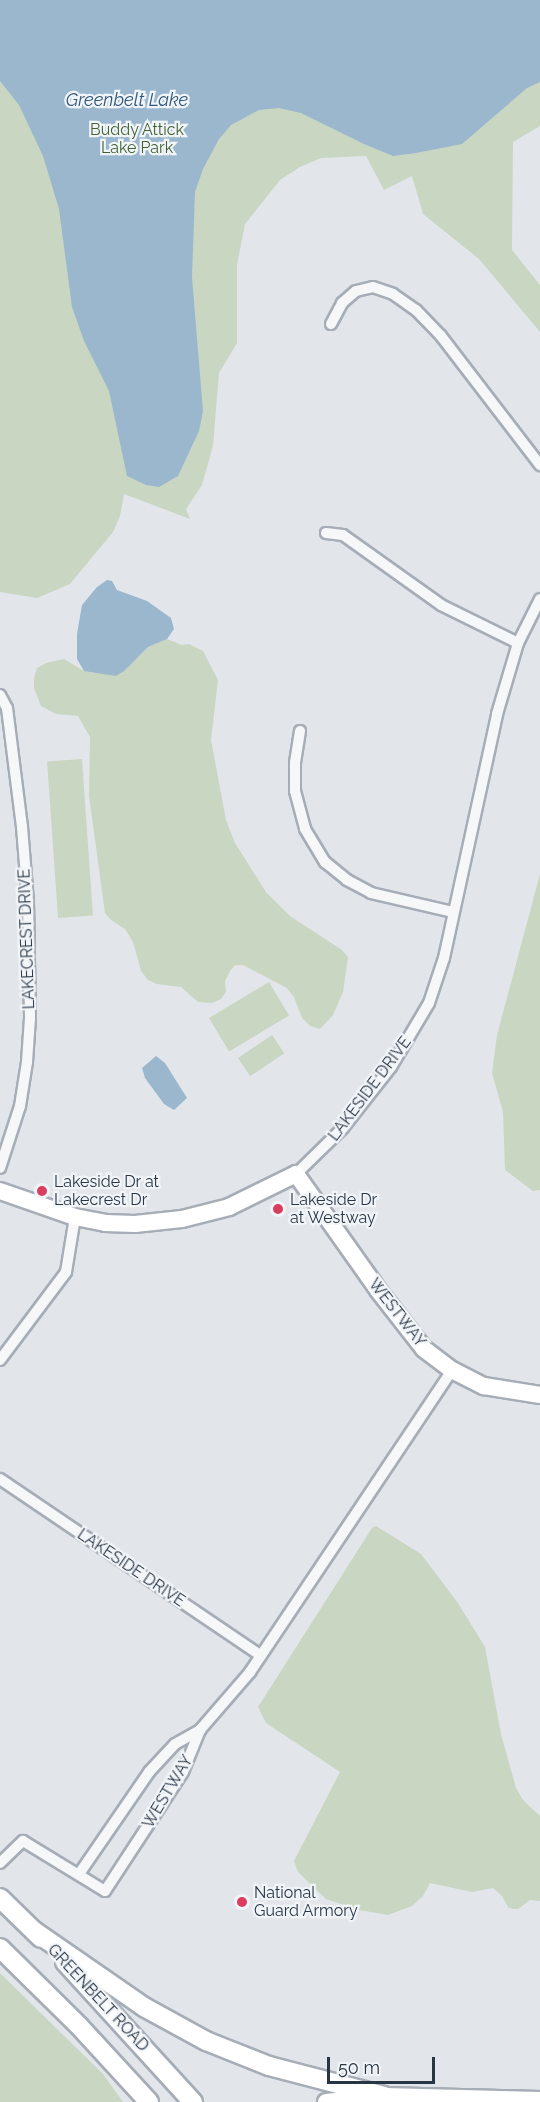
<!DOCTYPE html>
<style>
body{margin:0}
#map{position:relative;width:540px;height:2102px;overflow:hidden;background:#e2e6eb;font-family:Raleway,sans-serif}
div>[style]{position:absolute}
.green>*{inset:0;background:#c9d6c2;transform-origin:0 0}
.water>*{inset:0;background:#9ab7ce}
.roads{filter:drop-shadow(2px 0 #a6adb6) drop-shadow(-2px 0 #a6adb6) drop-shadow(0 2px #a6adb6) drop-shadow(0 -2px #a6adb6)}
.street>*{height:10px;margin:-5px;padding:0 5px;transform-origin:5px;border-radius:5px;background:#f5f7f9}
.secondary>*{height:16px;margin:-8px;padding:0 8px;transform-origin:8px;border-radius:8px;background:#fff}
.primary>*{height:18px;margin:-9px;padding:0 9px;transform-origin:9px;border-radius:9px;background:#fff}
.dots>*{width:16px;height:16px;translate:-50% -50%;box-sizing:border-box;border:3px solid #f2f5f8;border-radius:50%}
span{translate:-50% -50%;white-space:nowrap;text-align:center;line-height:1.15;-webkit-text-stroke:4.5px #f2f5f8;paint-order:stroke}
.park-label{font-size:16px;color:#406234}
.street-label{font-size:16px;color:#283545}
.poi-label{font-size:16px;color:#283545}
.left{translate:0 -50%;text-align:left}
.water-label{font-size:18px;color:#2e577d;font-style:italic}
.scale{position:absolute;left:327px;top:2057px;width:108px;height:27px;box-sizing:border-box;border:3px solid #283545;border-top:0;padding-left:8px;font-size:18px;line-height:21px;white-space:nowrap;color:#283545;-webkit-text-stroke:4px #f2f5f8;paint-order:stroke}
</style>
<div id="map">
<div class="green">
<i style="clip-path:polygon(0 0,540px 0,540px 126px,513px 142px,512px 250px,540px 285px,540px 332px,479px 259px,423px 214px,412px 176px,384px 190px,366px 156px,321px 158px,300px 167px,280px 180px,245px 224px,237px 265px,237px 343px,219px 373px,213px 446px,202px 485px,186px 509px,190px 519px,124px 494px,120px 516px,113px 532px,70px 584px,37px 598px,0 592px)"></i>
<i style="clip-path:polygon(167px 639px,182px 645px,189px 644px,203px 651px,218px 680px,211px 740px,226px 820px,235px 843px,266px 892px,290px 916px,342px 950px,348px 957px,343px 992px,333px 1015px,320px 1029px,310px 1026px,302px 1018px,294px 997px,287px 988px,243px 965px,235px 965px,230px 971px,225px 981px,226px 992px,221px 999px,212px 1003px,198px 1002px,181px 987px,157px 984px,148px 980px,141px 971px,133px 942px,125px 929px,111px 920px,105px 913px,89px 796px,90px 737px,78px 716px,56px 714px,41px 706px,34px 688px,34px 678px,37px 668px,46px 663px,64px 659px,84px 671px,138px 657px,148px 647px)"></i>
<i style="left:82px;top:759px;width:157px;height:35px;rotate:86deg"></i>
<i style="clip-path:polygon(540px 874px,540px 1190px,533px 1191px,505px 1170px,503px 1112px,492px 1073px,497px 1035px)"></i>
<i style="left:269px;top:982px;width:39px;height:70px;rotate:59deg"></i>
<i style="left:272px;top:1035px;width:22px;height:41px;rotate:56deg"></i>
<i style="clip-path:polygon(376px 1526px,421px 1554px,458px 1603px,485px 1647px,501px 1734px,516px 1788px,523px 1800px,540px 1816px,540px 1901px,530px 1900px,518px 1909px,513px 1909px,508px 1907px,502px 1896px,493px 1888px,472px 1892px,430px 1883px,423px 1896px,412px 1906px,388px 1915px,359px 1910px,326px 1899px,298px 1872px,294px 1861px,340px 1772px,266px 1723px,258px 1707px,372px 1528px)"></i>
<i style="clip-path:polygon(0 1973px,103px 2074px,123px 2102px,0 2102px)"></i>
</div>
<div class="water">
<i style="clip-path:polygon(0 0,540px 0,540px 82px,527px 88px,462px 144px,416px 153px,393px 156px,364px 144px,301px 113px,279px 108px,259px 110px,231px 125px,219px 139px,203px 169px,195px 192px,192px 277px,203px 411px,199px 431px,178px 476px,159px 487px,146px 485px,127px 476px,109px 391px,84px 341px,72px 307px,59px 209px,43px 156px,19px 105px,0 81px)"></i>
<i style="clip-path:polygon(107px 580px,112px 581px,117px 590px,147px 601px,171px 618px,174px 629px,167px 639px,148px 647px,124px 671px,116px 676px,84px 671px,77px 659px,77px 634px,82px 605px,97px 587px)"></i>
<i style="clip-path:polygon(156px 1056px,165px 1063px,187px 1098px,174px 1110px,164px 1104px,145px 1078px,142px 1068px)"></i>
</div>
<div class="roads">
<div class="street">
<i style="left:331px;top:324px;width:24px;rotate:-62deg"></i>
<i style="left:342px;top:303px;width:18px;rotate:-41deg"></i>
<i style="left:356px;top:291px;width:17px;rotate:-13deg"></i>
<i style="left:373px;top:287px;width:21px;rotate:19deg"></i>
<i style="left:393px;top:294px;width:28px;rotate:35deg"></i>
<i style="left:416px;top:310px;width:36px;rotate:46deg"></i>
<i style="left:441px;top:336px;width:163px;rotate:52.5deg"></i>
<i style="left:326px;top:533px;width:17px;rotate:7deg"></i>
<i style="left:343px;top:535px;width:120px;rotate:35.5deg"></i>
<i style="left:441px;top:605px;width:86px;rotate:26.3deg"></i>
<i style="left:0;top:695px;width:15px;rotate:62deg"></i>
<i style="left:7px;top:708px;width:120px;rotate:82.8deg"></i>
<i style="left:22px;top:827px;width:75px;rotate:85.4deg"></i>
<i style="left:28px;top:902px;width:116px;rotate:89deg"></i>
<i style="left:30px;top:1018px;width:44px;rotate:93.9deg"></i>
<i style="left:27px;top:1062px;width:45px;rotate:99deg"></i>
<i style="left:20px;top:1106px;width:65px;rotate:107.9deg"></i>
<i style="left:300px;top:731px;width:32px;rotate:99deg"></i>
<i style="left:295px;top:763px;width:28px;rotate:90deg"></i>
<i style="left:295px;top:791px;width:39px;rotate:75deg"></i>
<i style="left:305px;top:829px;width:39px;rotate:59deg"></i>
<i style="left:325px;top:862px;width:28px;rotate:39deg"></i>
<i style="left:347px;top:880px;width:27px;rotate:28deg"></i>
<i style="left:371px;top:893px;width:84px;rotate:13deg"></i>
<i style="left:296px;top:1174px;width:66px;rotate:-44.4deg"></i>
<i style="left:343px;top:1128px;width:78px;rotate:-51.8deg"></i>
<i style="left:391px;top:1067px;width:74px;rotate:-59.3deg"></i>
<i style="left:429px;top:1003px;width:47px;rotate:-71.6deg"></i>
<i style="left:444px;top:958px;width:250px;rotate:-77.7deg"></i>
<i style="left:497px;top:714px;width:74px;rotate:-73.5deg"></i>
<i style="left:518px;top:643px;width:49px;rotate:-63.4deg"></i>
<i style="left:0;top:1360px;width:110px;rotate:-53.1deg"></i>
<i style="left:66px;top:1272px;width:56px;rotate:-80.7deg"></i>
<i style="left:0;top:1479px;width:315px;rotate:34.1deg"></i>
<i style="left:0;top:1863px;width:32px;rotate:-44deg"></i>
<i style="left:23px;top:1841px;width:96px;rotate:31.4deg"></i>
<i style="left:105px;top:1891px;width:142px;rotate:-56.8deg"></i>
<i style="left:183px;top:1772px;width:45px;rotate:-68deg"></i>
<i style="left:79px;top:1874px;width:124px;rotate:-55.5deg"></i>
<i style="left:149px;top:1772px;width:38px;rotate:-47deg"></i>
<i style="left:175px;top:1744px;width:29px;rotate:-29deg"></i>
<i style="left:200px;top:1730px;width:77px;rotate:-49.2deg"></i>
<i style="left:250px;top:1672px;width:363px;rotate:-56.2deg"></i>
</div>
<div class="secondary">
<i style="left:0;top:1191px;width:79px;rotate:19.1deg"></i>
<i style="left:75px;top:1217px;width:31px;rotate:11deg"></i>
<i style="left:105px;top:1223px;width:30px;rotate:2deg"></i>
<i style="left:135px;top:1224px;width:47px;rotate:-6.1deg"></i>
<i style="left:182px;top:1219px;width:49px;rotate:-14.3deg"></i>
<i style="left:229px;top:1207px;width:75px;rotate:-26.2deg"></i>
<i style="left:296px;top:1174px;width:142px;rotate:54.7deg"></i>
<i style="left:378px;top:1290px;width:75px;rotate:52.1deg"></i>
<i style="left:424px;top:1349px;width:35px;rotate:37deg"></i>
<i style="left:452px;top:1370px;width:36px;rotate:27deg"></i>
<i style="left:484px;top:1386px;width:57px;rotate:9.1deg"></i>
<i style="left:326px;top:2102px;width:58px;rotate:-5.9deg"></i>
<i style="left:384px;top:2096px;width:156px;rotate:1.5deg"></i>
</div>
<div class="primary">
<i style="left:0;top:1898px;width:57px;rotate:44.3deg"></i>
<i style="left:34px;top:1931px;width:134px;rotate:34.6deg"></i>
<i style="left:144px;top:2007px;width:71px;rotate:28.7deg"></i>
<i style="left:206px;top:2041px;width:68px;rotate:21.6deg"></i>
<i style="left:269px;top:2066px;width:119px;rotate:14.6deg"></i>
<i style="left:0;top:1948px;width:112px;rotate:44.6deg"></i>
<i style="left:80px;top:2027px;width:102px;rotate:47.4deg"></i>
<i style="left:65px;top:1962px;width:190px;rotate:47.6deg"></i>
</div>
</div>
<div class="dots">
<i style="left:42px;top:1191px;background:#da3d60"></i>
<i style="left:278px;top:1209px;background:#da3d60"></i>
<i style="left:242px;top:1902px;background:#da3d60"></i>
</div>
<div class="park-label">
<span style="left:137px;top:139px">Buddy Attick<br>Lake Park</span>
</div>
<div class="street-label">
<span style="left:27px;top:939px;rotate:-92deg">LAKECREST DRIVE</span>
<span style="left:370px;top:1089px;rotate:-53deg">LAKESIDE DRIVE</span>
<span style="left:397px;top:1313px;rotate:52deg">WESTWAY</span>
<span style="left:131px;top:1568px;rotate:34deg">LAKESIDE DRIVE</span>
<span style="left:168px;top:1792px;rotate:-59deg">WESTWAY</span>
<span style="left:98px;top:1998px;rotate:47deg">GREENBELT ROAD</span>
</div>
<div class="poi-label">
<span class="left" style="left:54px;top:1191px">Lakeside Dr at<br>Lakecrest Dr</span>
<span class="left" style="left:290px;top:1209px">Lakeside Dr<br>at Westway</span>
<span class="left" style="left:254px;top:1902px">National<br>Guard Armory</span>
</div>
<div class="water-label">
<span style="left:127px;top:100px">Greenbelt Lake</span>
</div>
<div class="scale">50 m</div>
</div>
